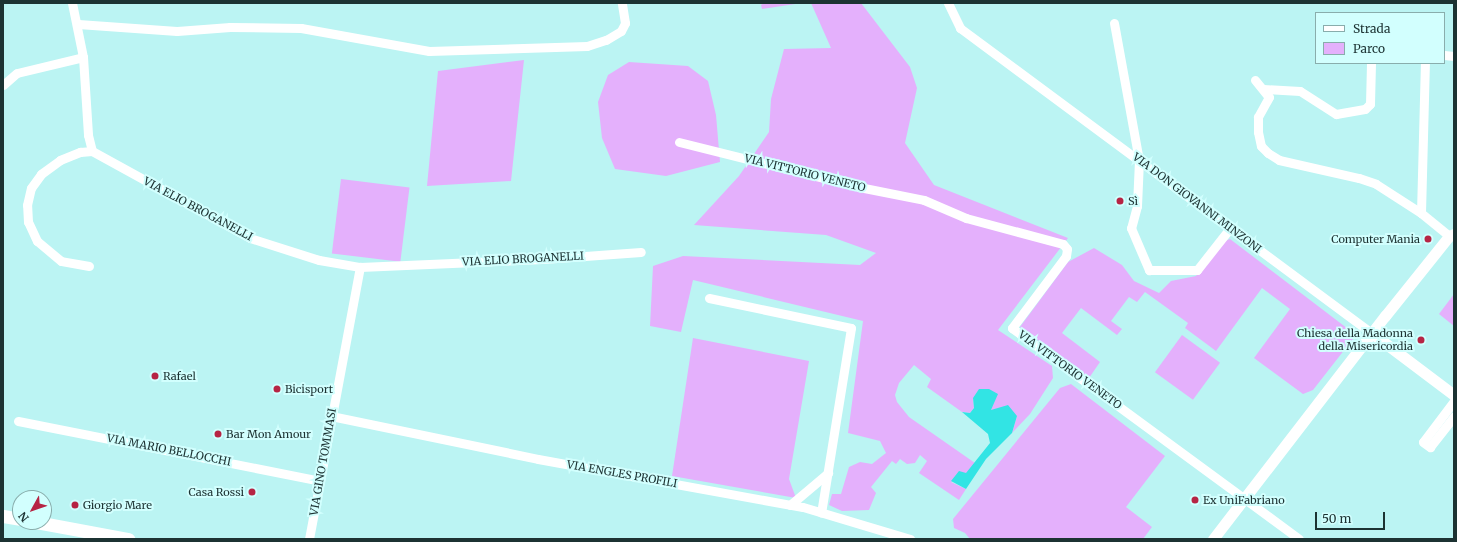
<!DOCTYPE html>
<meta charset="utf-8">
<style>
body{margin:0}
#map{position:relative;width:1457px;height:542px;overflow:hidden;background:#bbf4f3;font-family:Merriweather,serif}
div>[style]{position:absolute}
.green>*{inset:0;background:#e4b0fc;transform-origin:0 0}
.water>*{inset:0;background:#32e4e4}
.minor>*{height:9px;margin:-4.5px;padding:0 4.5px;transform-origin:4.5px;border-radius:4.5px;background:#fff}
.tertiary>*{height:11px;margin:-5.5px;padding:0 5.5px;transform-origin:5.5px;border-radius:5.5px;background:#fff}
.secondary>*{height:13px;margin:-6.5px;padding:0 6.5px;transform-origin:6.5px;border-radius:6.5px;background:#fff}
.dots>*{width:11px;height:11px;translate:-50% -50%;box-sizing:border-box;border:2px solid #d2fffe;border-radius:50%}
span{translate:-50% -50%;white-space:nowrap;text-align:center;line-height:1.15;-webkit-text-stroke:4px #d2fffe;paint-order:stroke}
.street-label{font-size:11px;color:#1c3232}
.poi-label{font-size:11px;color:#1c3232}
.left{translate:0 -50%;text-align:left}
.right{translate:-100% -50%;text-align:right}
.frame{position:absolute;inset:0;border:4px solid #1c3232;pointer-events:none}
.legend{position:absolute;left:1315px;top:12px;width:130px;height:52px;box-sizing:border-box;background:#d2fffe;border:1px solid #89adac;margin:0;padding:5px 7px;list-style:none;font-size:12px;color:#1c3232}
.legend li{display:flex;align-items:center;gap:8px;height:20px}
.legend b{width:20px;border:1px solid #89adac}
.north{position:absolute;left:12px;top:490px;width:40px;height:40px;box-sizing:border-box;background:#d2fffe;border:1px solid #89adac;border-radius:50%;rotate:230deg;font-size:11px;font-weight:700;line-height:16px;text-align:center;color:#1c3232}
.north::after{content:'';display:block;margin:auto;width:14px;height:18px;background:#b62444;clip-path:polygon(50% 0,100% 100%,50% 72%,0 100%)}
.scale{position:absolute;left:1315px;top:512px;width:70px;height:18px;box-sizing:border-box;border:2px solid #1c3232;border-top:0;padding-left:5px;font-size:12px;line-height:14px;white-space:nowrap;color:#1c3232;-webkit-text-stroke:3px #d2fffe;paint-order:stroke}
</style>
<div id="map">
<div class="green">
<i style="clip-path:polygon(764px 3px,802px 3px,762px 9px,761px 5px)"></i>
<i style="clip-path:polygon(811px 3px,861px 3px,910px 67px,917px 88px,905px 143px,934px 185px,1068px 238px,998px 330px,1052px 366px,1053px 378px,1030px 414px,1012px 433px,1017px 416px,991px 410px,973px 398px,974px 408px,970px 413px,962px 412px,927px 387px,931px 379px,914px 365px,899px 383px,895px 395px,897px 402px,909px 417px,975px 463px,966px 474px,951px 482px,966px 489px,959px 500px,919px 473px,927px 461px,920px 455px,915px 463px,907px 464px,900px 459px,896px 464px,892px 461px,871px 487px,876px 493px,869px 510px,842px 511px,829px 505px,832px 494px,841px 494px,849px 467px,860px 462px,872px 464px,886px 453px,880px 441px,848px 433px,863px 321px,693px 280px,681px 332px,650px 326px,653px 266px,683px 256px,860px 265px,876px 253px,826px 235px,694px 225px,739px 176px,769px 132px,771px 99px,784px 49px,831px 48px)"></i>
<i style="clip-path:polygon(524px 60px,511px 181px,427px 186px,438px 71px)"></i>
<i style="clip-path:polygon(629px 62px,688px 66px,708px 81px,716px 115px,720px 162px,666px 176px,615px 169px,602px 138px,598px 102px,608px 75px)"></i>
<i style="left:341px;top:179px;width:69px;height:75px;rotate:7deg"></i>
<i style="clip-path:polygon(1230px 239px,1356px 335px,1313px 390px,1303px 394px,1254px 358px,1290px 309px,1262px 288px,1216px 351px,1185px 328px,1188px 323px,1145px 292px,1137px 302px,1129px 297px,1111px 321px,1122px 329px,1117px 335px,1081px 308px,1062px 333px,1100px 362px,1089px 378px,1020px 327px,1068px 262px,1094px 248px,1122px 265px,1134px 281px,1159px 293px,1171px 281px,1196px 276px,1223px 242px)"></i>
<i style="clip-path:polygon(1454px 294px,1454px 326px,1439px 314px)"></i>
<i style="left:1182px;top:335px;width:47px;height:46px;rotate:36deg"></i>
<i style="clip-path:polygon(693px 338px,809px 361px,789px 479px,796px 498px,672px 476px)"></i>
<i style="clip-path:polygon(1071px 384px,1165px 456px,1126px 507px,1152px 527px,1143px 539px,970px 539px,965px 533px,954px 528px,953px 519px,1060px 388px)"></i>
</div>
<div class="water">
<i style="clip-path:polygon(979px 389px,989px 389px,998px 394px,991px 410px,1008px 405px,1017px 416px,1012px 433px,986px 459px,966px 489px,951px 481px,959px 471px,966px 473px,990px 443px,988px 434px,962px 412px,970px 413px,974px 408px,973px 398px)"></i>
</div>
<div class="minor">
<i style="left:72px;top:3px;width:55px;rotate:78.5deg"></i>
<i style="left:83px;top:57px;width:78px;rotate:86.3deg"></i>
<i style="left:88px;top:135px;width:16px;rotate:76deg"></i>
<i style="left:948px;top:3px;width:28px;rotate:64deg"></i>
<i style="left:960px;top:28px;width:514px;rotate:36.54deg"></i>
<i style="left:1114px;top:23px;width:139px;rotate:79.7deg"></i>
<i style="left:1139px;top:160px;width:46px;rotate:92.5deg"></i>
<i style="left:1137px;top:206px;width:23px;rotate:105deg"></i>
<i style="left:1131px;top:228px;width:46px;rotate:66.8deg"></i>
<i style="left:1149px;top:270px;width:48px"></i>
<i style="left:1197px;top:270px;width:53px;rotate:-51.8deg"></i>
<i style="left:78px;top:24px;width:99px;rotate:4deg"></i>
<i style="left:177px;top:31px;width:53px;rotate:-4.3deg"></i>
<i style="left:230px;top:27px;width:71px;rotate:0.8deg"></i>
<i style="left:301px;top:28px;width:130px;rotate:10.2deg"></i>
<i style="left:429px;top:51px;width:158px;rotate:-1.8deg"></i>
<i style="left:587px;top:46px;width:20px;rotate:-18deg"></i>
<i style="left:606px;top:40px;width:17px;rotate:-31deg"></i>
<i style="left:621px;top:31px;width:9px;rotate:-63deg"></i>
<i style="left:625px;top:23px;width:20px;rotate:-99deg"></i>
<i style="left:1444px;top:55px;width:10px;rotate:6deg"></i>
<i style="left:1255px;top:80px;width:22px;rotate:51deg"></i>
<i style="left:1269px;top:97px;width:23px;rotate:119deg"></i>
<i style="left:1258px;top:117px;width:15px;rotate:90deg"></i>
<i style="left:1258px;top:132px;width:14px;rotate:78deg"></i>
<i style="left:1261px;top:146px;width:10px;rotate:45deg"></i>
<i style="left:1268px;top:153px;width:13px;rotate:32deg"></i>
<i style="left:1279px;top:160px;width:82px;rotate:12.7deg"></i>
<i style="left:1359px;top:178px;width:18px;rotate:19deg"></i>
<i style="left:1376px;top:184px;width:54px;rotate:32.8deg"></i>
<i style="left:1421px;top:213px;width:36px;rotate:39deg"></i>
<i style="left:3px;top:85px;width:18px;rotate:-41deg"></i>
<i style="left:17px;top:73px;width:68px;rotate:-13.6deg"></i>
<i style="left:1263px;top:89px;width:37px;rotate:3deg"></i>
<i style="left:1300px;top:91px;width:43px;rotate:32.6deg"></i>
<i style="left:1336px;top:114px;width:29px;rotate:-10deg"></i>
<i style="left:1365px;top:109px;width:7px;rotate:-45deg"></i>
<i style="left:1370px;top:104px;width:41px;rotate:-88.6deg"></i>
<i style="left:679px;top:142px;width:186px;rotate:14deg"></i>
<i style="left:859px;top:187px;width:66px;rotate:11.3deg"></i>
<i style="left:924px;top:200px;width:46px;rotate:23.2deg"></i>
<i style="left:966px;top:218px;width:100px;rotate:15deg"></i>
<i style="left:1063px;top:244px;width:6px;rotate:51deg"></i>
<i style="left:1067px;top:249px;width:7px;rotate:98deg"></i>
<i style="left:1066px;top:256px;width:90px;rotate:126.9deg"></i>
<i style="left:1012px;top:328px;width:356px;rotate:36.3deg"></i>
<i style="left:1421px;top:213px;width:150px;rotate:-88.5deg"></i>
<i style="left:89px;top:266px;width:28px;rotate:-170deg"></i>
<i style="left:61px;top:261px;width:31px;rotate:-140deg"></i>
<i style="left:37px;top:241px;width:21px;rotate:-115deg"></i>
<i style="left:28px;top:222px;width:17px;rotate:-93deg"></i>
<i style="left:27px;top:205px;width:17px;rotate:-77deg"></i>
<i style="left:31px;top:188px;width:17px;rotate:-54deg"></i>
<i style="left:41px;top:174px;width:24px;rotate:-36deg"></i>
<i style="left:60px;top:160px;width:22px;rotate:-22deg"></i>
<i style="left:80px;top:152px;width:12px;rotate:-5deg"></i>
<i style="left:92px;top:151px;width:180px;rotate:28.8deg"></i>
<i style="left:250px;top:238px;width:72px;rotate:17.7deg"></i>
<i style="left:319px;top:260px;width:42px;rotate:9.7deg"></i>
<i style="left:360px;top:267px;width:183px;rotate:-2.5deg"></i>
<i style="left:543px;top:259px;width:98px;rotate:-4.1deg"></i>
<i style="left:709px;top:298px;width:145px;rotate:11.9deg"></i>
<i style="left:851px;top:328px;width:187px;rotate:99.2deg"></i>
<i style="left:1454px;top:401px;width:51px;rotate:127.1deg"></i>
<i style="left:1423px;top:442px;width:9px;rotate:36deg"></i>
<i style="left:1430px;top:447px;width:39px;rotate:-52deg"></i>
<i style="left:331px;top:416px;width:211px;rotate:11.7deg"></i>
<i style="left:538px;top:459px;width:269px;rotate:10.3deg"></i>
<i style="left:803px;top:507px;width:112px;rotate:16.7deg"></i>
<i style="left:18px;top:421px;width:308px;rotate:11.2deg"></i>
<i style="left:790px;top:505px;width:50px;rotate:-40.1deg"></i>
<i style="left:309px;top:539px;width:277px;rotate:-79.4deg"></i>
</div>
<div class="tertiary">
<i style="left:1373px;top:334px;width:101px;rotate:37deg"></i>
<i style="left:1213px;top:539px;width:282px;rotate:-52.4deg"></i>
<i style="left:1385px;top:316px;width:102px;rotate:-51.3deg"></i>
<i style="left:1449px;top:236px;width:5px;rotate:-22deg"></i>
</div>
<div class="secondary">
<i style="left:3px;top:516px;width:17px;rotate:10deg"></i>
<i style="left:36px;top:522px;width:94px;rotate:10.5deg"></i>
</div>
<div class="dots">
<i style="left:1120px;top:201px;background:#b62444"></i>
<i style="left:1428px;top:239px;background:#b62444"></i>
<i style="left:1421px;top:340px;background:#b62444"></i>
<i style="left:155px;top:376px;background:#b62444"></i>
<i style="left:277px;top:389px;background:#b62444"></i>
<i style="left:218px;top:434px;background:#b62444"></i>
<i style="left:252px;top:492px;background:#b62444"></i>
<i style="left:1195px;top:500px;background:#b62444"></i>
<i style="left:75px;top:505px;background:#b62444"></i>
</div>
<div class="street-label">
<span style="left:805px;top:173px;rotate:14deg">VIA VITTORIO VENETO</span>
<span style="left:1197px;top:203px;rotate:37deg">VIA DON GIOVANNI MINZONI</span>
<span style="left:198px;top:209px;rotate:28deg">VIA ELIO BROGANELLI</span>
<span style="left:523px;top:259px;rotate:-3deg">VIA ELIO BROGANELLI</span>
<span style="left:1070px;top:370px;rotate:36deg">VIA VITTORIO VENETO</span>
<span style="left:169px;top:450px;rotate:11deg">VIA MARIO BELLOCCHI</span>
<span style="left:323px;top:462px;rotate:-80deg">VIA GINO TOMMASI</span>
<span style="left:622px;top:474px;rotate:10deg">VIA ENGLES PROFILI</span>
</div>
<div class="poi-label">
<span class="left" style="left:1128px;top:201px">Sì</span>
<span class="right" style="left:1420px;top:239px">Computer Mania</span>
<span class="right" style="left:1413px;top:340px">Chiesa della Madonna<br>della Misericordia</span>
<span class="left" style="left:163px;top:376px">Rafael</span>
<span class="left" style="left:285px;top:389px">Bicisport</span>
<span class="left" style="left:226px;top:434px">Bar Mon Amour</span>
<span class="right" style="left:244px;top:492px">Casa Rossi</span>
<span class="left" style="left:1203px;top:500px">Ex UniFabriano</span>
<span class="left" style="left:83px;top:505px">Giorgio Mare</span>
</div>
<div class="frame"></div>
<ul class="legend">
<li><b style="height:5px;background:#fff"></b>Strada</li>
<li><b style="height:11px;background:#e4b0fc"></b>Parco</li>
</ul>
<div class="north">N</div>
<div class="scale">50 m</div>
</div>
